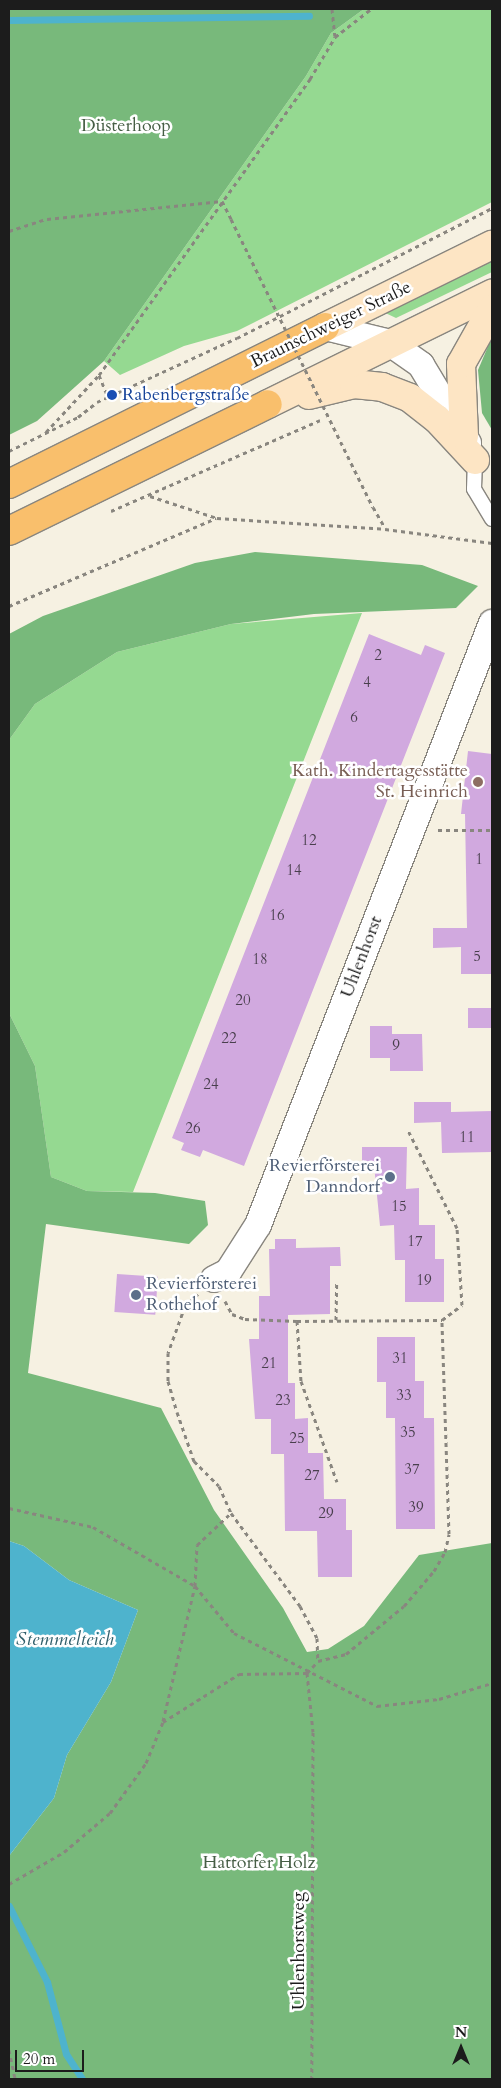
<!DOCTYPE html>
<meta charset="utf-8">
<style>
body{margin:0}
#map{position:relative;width:501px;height:2088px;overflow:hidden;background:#f6f1e2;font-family:Cardo,serif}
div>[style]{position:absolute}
.green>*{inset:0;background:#95d991}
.forest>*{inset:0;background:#78b97b}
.water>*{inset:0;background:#4eb3cd}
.stream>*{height:7px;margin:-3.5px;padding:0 3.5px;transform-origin:3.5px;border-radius:3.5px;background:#4eb3cd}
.building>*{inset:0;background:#d1a9df;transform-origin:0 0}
.path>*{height:3px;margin-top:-1.5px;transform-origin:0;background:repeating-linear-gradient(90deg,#89867f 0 4px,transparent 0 8px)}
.roads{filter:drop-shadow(1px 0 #89867f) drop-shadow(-1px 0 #89867f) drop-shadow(0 1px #89867f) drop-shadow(0 -1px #89867f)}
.service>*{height:14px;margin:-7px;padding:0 7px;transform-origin:7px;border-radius:7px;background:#fff}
.minor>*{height:26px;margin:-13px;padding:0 13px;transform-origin:13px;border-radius:13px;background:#fff}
.secondary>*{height:28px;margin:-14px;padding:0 14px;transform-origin:14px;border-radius:14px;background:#fde5c4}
.trunk>*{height:28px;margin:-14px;padding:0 14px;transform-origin:14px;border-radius:14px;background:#f9bf6c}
.path-bridge>*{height:3px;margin-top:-1.5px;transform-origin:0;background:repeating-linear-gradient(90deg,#89867f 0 4px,transparent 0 8px)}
.dots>*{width:14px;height:14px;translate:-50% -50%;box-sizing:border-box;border:2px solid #fff;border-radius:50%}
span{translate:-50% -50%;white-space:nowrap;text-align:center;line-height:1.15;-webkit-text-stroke:5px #fff;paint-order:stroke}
.number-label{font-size:15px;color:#493f4d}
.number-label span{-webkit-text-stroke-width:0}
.park-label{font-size:18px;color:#465e45}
.street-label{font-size:18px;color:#1c1c1c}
.transit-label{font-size:18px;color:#164399}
.left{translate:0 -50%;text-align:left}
.education-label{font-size:18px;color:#785e54}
.right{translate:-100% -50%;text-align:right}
.service-label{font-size:18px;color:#4e5e75}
.water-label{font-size:19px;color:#32606c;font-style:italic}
.frame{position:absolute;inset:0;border:10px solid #1c1c1c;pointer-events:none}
.north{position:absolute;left:436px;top:2023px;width:50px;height:50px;-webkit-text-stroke:4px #fff;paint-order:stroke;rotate:0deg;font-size:14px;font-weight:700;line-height:20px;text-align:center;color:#1c1c1c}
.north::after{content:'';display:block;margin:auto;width:18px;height:22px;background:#1c1c1c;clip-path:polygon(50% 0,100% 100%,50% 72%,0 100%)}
.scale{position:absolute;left:15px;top:2050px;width:69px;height:22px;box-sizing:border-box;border:2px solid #1c1c1c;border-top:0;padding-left:6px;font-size:15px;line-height:18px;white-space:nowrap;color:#1c1c1c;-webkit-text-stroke:4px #fff;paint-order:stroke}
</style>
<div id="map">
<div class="green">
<i style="clip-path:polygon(364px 9px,492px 9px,492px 202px,237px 331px,184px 346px,120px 375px,104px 361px,306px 76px,331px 33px)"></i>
<i style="clip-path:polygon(492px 255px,492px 272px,396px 318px,379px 310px)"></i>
<i style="clip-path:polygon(362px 613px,133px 1192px,87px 1191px,51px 1177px,35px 1066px,9px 1013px,9px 740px,35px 704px,117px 652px,231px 624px)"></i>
</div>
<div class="forest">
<i style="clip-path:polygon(9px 9px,364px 9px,331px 33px,306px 76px,104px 361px,37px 421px,9px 435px)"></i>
<i style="clip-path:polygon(492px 337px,492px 430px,482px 413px,478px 370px)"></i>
<i style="clip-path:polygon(255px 552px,422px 565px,478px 586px,456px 608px,314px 614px,231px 624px,117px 652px,35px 704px,9px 740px,9px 634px,43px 616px,195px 563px)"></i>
<i style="clip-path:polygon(9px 1013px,35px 1066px,51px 1177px,87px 1191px,155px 1193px,205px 1201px,208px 1225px,189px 1244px,46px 1224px,28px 1373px,161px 1408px,214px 1510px,283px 1608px,307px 1652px,328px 1649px,364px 1626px,419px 1555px,492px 1543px,492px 2079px,9px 2079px,9px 1856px,54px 1798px,67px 1755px,111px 1682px,138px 1610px,69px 1580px,24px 1546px,9px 1541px)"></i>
</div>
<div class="water">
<i style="clip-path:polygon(9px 1541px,24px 1546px,69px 1580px,138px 1610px,111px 1682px,67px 1755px,54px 1798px,9px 1856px)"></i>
</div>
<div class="stream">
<i style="left:9px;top:20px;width:300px;rotate:-0.8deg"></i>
<i style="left:9px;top:1906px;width:85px;rotate:63.4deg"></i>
<i style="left:47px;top:1982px;width:74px;rotate:75.2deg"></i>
<i style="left:66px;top:2054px;width:30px;rotate:57deg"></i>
</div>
<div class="building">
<i style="clip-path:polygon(369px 634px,421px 655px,425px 645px,445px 653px,244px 1166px,203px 1150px,200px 1157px,181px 1150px,184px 1143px,172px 1138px)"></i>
<i style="clip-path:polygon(468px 751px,492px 754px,492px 974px,461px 974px,461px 947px,433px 948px,433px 928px,467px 928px,465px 814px,461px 814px)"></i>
<i style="left:492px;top:1008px;width:20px;height:24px;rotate:90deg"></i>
<i style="clip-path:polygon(370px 1026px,392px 1026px,392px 1034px,422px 1034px,423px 1071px,390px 1071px,390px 1058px,370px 1058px)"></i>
<i style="clip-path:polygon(414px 1102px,451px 1102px,451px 1112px,492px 1111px,492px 1152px,442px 1153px,441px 1122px,414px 1123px)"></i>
<i style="clip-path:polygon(362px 1147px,407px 1147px,406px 1189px,419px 1188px,419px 1225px,435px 1225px,435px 1259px,444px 1259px,444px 1302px,405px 1302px,405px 1260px,395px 1260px,394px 1225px,380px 1226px,374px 1165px,362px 1165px)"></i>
<i style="clip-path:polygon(275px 1239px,296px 1239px,296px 1248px,340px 1247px,341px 1266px,330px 1266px,330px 1314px,288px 1315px,288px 1383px,295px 1383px,295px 1419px,308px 1418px,308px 1453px,323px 1453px,324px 1499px,346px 1499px,346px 1530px,352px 1530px,352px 1577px,318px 1577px,317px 1531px,285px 1531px,284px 1454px,271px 1454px,271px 1419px,255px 1419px,249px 1339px,259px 1339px,259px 1296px,270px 1296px,269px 1249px,275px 1249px)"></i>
<i style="left:117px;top:1274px;width:41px;height:38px;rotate:4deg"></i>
<i style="clip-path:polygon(377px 1337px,415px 1337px,415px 1381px,424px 1381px,424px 1418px,434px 1418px,435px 1529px,396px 1529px,395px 1418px,386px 1418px,386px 1382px,377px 1382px)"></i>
</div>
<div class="path">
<i style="left:332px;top:9px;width:27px;rotate:84deg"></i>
<i style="left:222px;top:201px;width:20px;rotate:63deg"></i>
<i style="left:9px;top:231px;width:40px;rotate:-18deg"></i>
<i style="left:47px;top:219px;width:176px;rotate:-5.9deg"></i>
<i style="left:99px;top:375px;width:24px;rotate:68deg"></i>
<i style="left:46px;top:432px;width:78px;rotate:-47.1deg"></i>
<i style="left:99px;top:375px;width:364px;rotate:-54.5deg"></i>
<i style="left:310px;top:79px;width:49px;rotate:-59.2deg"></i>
<i style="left:335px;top:37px;width:46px;rotate:-37.9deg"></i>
<i style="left:9px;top:451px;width:77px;rotate:-26.2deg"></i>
<i style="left:78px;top:417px;width:24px;rotate:-38deg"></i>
<i style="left:97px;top:402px;width:154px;rotate:-24.6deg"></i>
<i style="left:237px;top:338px;width:286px;rotate:-27deg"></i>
<i style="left:150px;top:496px;width:71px;rotate:18.2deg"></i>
<i style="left:217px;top:518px;width:168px;rotate:3.7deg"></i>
<i style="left:385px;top:529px;width:108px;rotate:7.5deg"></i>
<i style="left:373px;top:507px;width:24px;rotate:60deg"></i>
<i style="left:111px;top:511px;width:228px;rotate:-23.5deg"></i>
<i style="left:9px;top:606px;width:225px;rotate:-23deg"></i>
<i style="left:438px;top:830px;width:54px"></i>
<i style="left:198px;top:1294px;width:18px;rotate:137deg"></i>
<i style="left:185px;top:1306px;width:50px;rotate:109.9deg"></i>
<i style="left:168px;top:1353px;width:28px;rotate:90deg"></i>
<i style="left:168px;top:1381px;width:32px;rotate:74deg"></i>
<i style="left:177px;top:1412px;width:52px;rotate:70.9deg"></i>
<i style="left:194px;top:1461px;width:35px;rotate:45deg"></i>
<i style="left:219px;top:1486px;width:30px;rotate:66deg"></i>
<i style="left:231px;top:1513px;width:116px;rotate:53.4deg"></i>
<i style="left:300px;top:1606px;width:36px;rotate:62deg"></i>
<i style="left:317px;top:1638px;width:23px;rotate:88deg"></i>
<i style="left:225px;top:1301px;width:15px;rotate:62deg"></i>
<i style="left:232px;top:1314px;width:14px;rotate:21deg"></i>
<i style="left:245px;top:1319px;width:52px;rotate:2.2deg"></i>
<i style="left:297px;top:1321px;width:145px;rotate:-0.4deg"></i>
<i style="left:442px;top:1320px;width:25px;rotate:-37deg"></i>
<i style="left:462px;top:1305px;width:77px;rotate:-93.7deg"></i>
<i style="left:457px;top:1228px;width:110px;rotate:-116.6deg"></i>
<i style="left:336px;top:1320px;width:39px;rotate:-89deg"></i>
<i style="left:297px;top:1321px;width:60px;rotate:86.2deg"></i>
<i style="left:301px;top:1381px;width:107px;rotate:70.4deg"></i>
<i style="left:9px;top:1508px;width:86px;rotate:12.7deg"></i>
<i style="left:93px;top:1527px;width:118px;rotate:30deg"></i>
<i style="left:195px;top:1586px;width:61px;rotate:50.3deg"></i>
<i style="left:234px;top:1633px;width:161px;rotate:27deg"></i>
<i style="left:377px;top:1706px;width:62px;rotate:-6.4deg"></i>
<i style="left:439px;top:1699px;width:55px;rotate:-16.8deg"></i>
<i style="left:307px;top:1673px;width:59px;rotate:84.2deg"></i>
<i style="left:313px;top:1732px;width:347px;rotate:90.2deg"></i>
<i style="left:163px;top:1721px;width:139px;rotate:-76.7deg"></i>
<i style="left:195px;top:1586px;width:41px;rotate:-87.2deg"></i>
<i style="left:197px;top:1545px;width:47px;rotate:-43.3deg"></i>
<i style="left:9px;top:1884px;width:64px;rotate:-30.2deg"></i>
<i style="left:64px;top:1852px;width:60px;rotate:-40.3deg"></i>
<i style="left:110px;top:1813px;width:62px;rotate:-54.2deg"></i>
<i style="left:146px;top:1763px;width:44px;rotate:-67.5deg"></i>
<i style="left:163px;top:1722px;width:90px;rotate:-32.3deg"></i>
<i style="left:239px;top:1674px;width:68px;rotate:-0.8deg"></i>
<i style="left:307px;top:1673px;width:16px;rotate:-47deg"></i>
<i style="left:318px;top:1661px;width:29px;rotate:-14deg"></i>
<i style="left:346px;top:1654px;width:75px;rotate:-39.6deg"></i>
<i style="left:404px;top:1606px;width:46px;rotate:-49.4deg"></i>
<i style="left:434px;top:1571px;width:22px;rotate:-60deg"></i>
<i style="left:445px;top:1552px;width:18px;rotate:-77deg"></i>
<i style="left:449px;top:1534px;width:214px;rotate:-91.9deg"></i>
<i style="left:9px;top:2050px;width:30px;rotate:78deg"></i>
</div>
<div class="roads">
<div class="service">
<i style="left:475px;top:460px;width:29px;rotate:92deg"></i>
<i style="left:474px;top:489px;width:35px;rotate:59deg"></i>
</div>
<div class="minor">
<i style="left:325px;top:327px;width:67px;rotate:13.8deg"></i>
<i style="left:390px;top:343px;width:38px;rotate:35deg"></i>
<i style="left:421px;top:365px;width:91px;rotate:58.9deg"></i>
<i style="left:214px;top:1279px;width:16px;rotate:-27deg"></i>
<i style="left:228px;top:1272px;width:56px;rotate:-57.4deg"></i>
<i style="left:258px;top:1225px;width:646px;rotate:-68.76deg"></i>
</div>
<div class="secondary">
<i style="left:325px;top:327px;width:186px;rotate:-26.2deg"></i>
<i style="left:309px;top:395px;width:46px;rotate:-13.7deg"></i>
<i style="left:354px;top:384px;width:28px;rotate:6deg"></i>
<i style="left:382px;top:387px;width:30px;rotate:21deg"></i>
<i style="left:410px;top:398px;width:34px;rotate:38deg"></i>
<i style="left:437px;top:419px;width:56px;rotate:47.2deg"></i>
<i style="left:268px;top:404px;width:250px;rotate:-26.2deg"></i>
<i style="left:464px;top:436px;width:72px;rotate:-92.4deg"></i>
<i style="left:461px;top:364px;width:63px;rotate:-60.6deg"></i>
</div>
<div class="trunk">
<i style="left:9px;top:484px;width:353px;rotate:-26.4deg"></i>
<i style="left:9px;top:531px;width:288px;rotate:-26.1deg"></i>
</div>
</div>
<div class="path-bridge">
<i style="left:231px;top:219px;width:321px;rotate:63.8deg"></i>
</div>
<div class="dots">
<i style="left:112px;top:395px;background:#1a4fb4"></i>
<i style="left:478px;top:782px;background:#8d6e63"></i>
<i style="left:390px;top:1177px;background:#5c6f8a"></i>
<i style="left:136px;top:1295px;background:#5c6f8a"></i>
</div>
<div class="number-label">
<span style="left:378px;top:656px">2</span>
<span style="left:367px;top:683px">4</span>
<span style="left:354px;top:718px">6</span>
<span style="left:309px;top:841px">12</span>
<span style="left:479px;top:860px">1</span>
<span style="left:294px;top:871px">14</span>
<span style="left:277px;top:916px">16</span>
<span style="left:477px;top:957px">5</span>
<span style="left:260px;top:960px">18</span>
<span style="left:243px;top:1001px">20</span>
<span style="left:229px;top:1039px">22</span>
<span style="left:396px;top:1046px">9</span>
<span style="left:211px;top:1085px">24</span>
<span style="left:193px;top:1129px">26</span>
<span style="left:467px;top:1138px">11</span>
<span style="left:399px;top:1207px">15</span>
<span style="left:415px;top:1242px">17</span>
<span style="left:424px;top:1281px">19</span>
<span style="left:400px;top:1359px">31</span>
<span style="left:269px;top:1364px">21</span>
<span style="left:404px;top:1396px">33</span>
<span style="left:283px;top:1401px">23</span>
<span style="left:408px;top:1433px">35</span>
<span style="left:297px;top:1439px">25</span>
<span style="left:412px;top:1470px">37</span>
<span style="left:312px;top:1476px">27</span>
<span style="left:416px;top:1508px">39</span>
<span style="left:326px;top:1514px">29</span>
</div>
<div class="park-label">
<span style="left:126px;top:126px">Düsterhoop</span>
<span style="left:259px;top:1863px">Hattorfer Holz</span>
</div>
<div class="street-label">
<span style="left:331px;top:325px;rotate:-26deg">Braunschweiger Straße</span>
<span style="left:362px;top:957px;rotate:-69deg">Uhlenhorst</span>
<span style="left:299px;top:1951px;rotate:-90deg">Uhlenhorstweg</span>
</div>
<div class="transit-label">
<span class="left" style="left:122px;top:395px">Rabenbergstraße</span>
</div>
<div class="education-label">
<span class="right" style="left:468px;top:782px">Kath. Kindertagesstätte<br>St. Heinrich</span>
</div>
<div class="service-label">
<span class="right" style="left:380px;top:1177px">Revierförsterei<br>Danndorf</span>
<span class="left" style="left:146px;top:1295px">Revierförsterei<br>Rothehof</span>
</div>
<div class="water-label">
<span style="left:65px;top:1640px">Stemmelteich</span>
</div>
<div class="frame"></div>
<div class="north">N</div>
<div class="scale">20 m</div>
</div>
